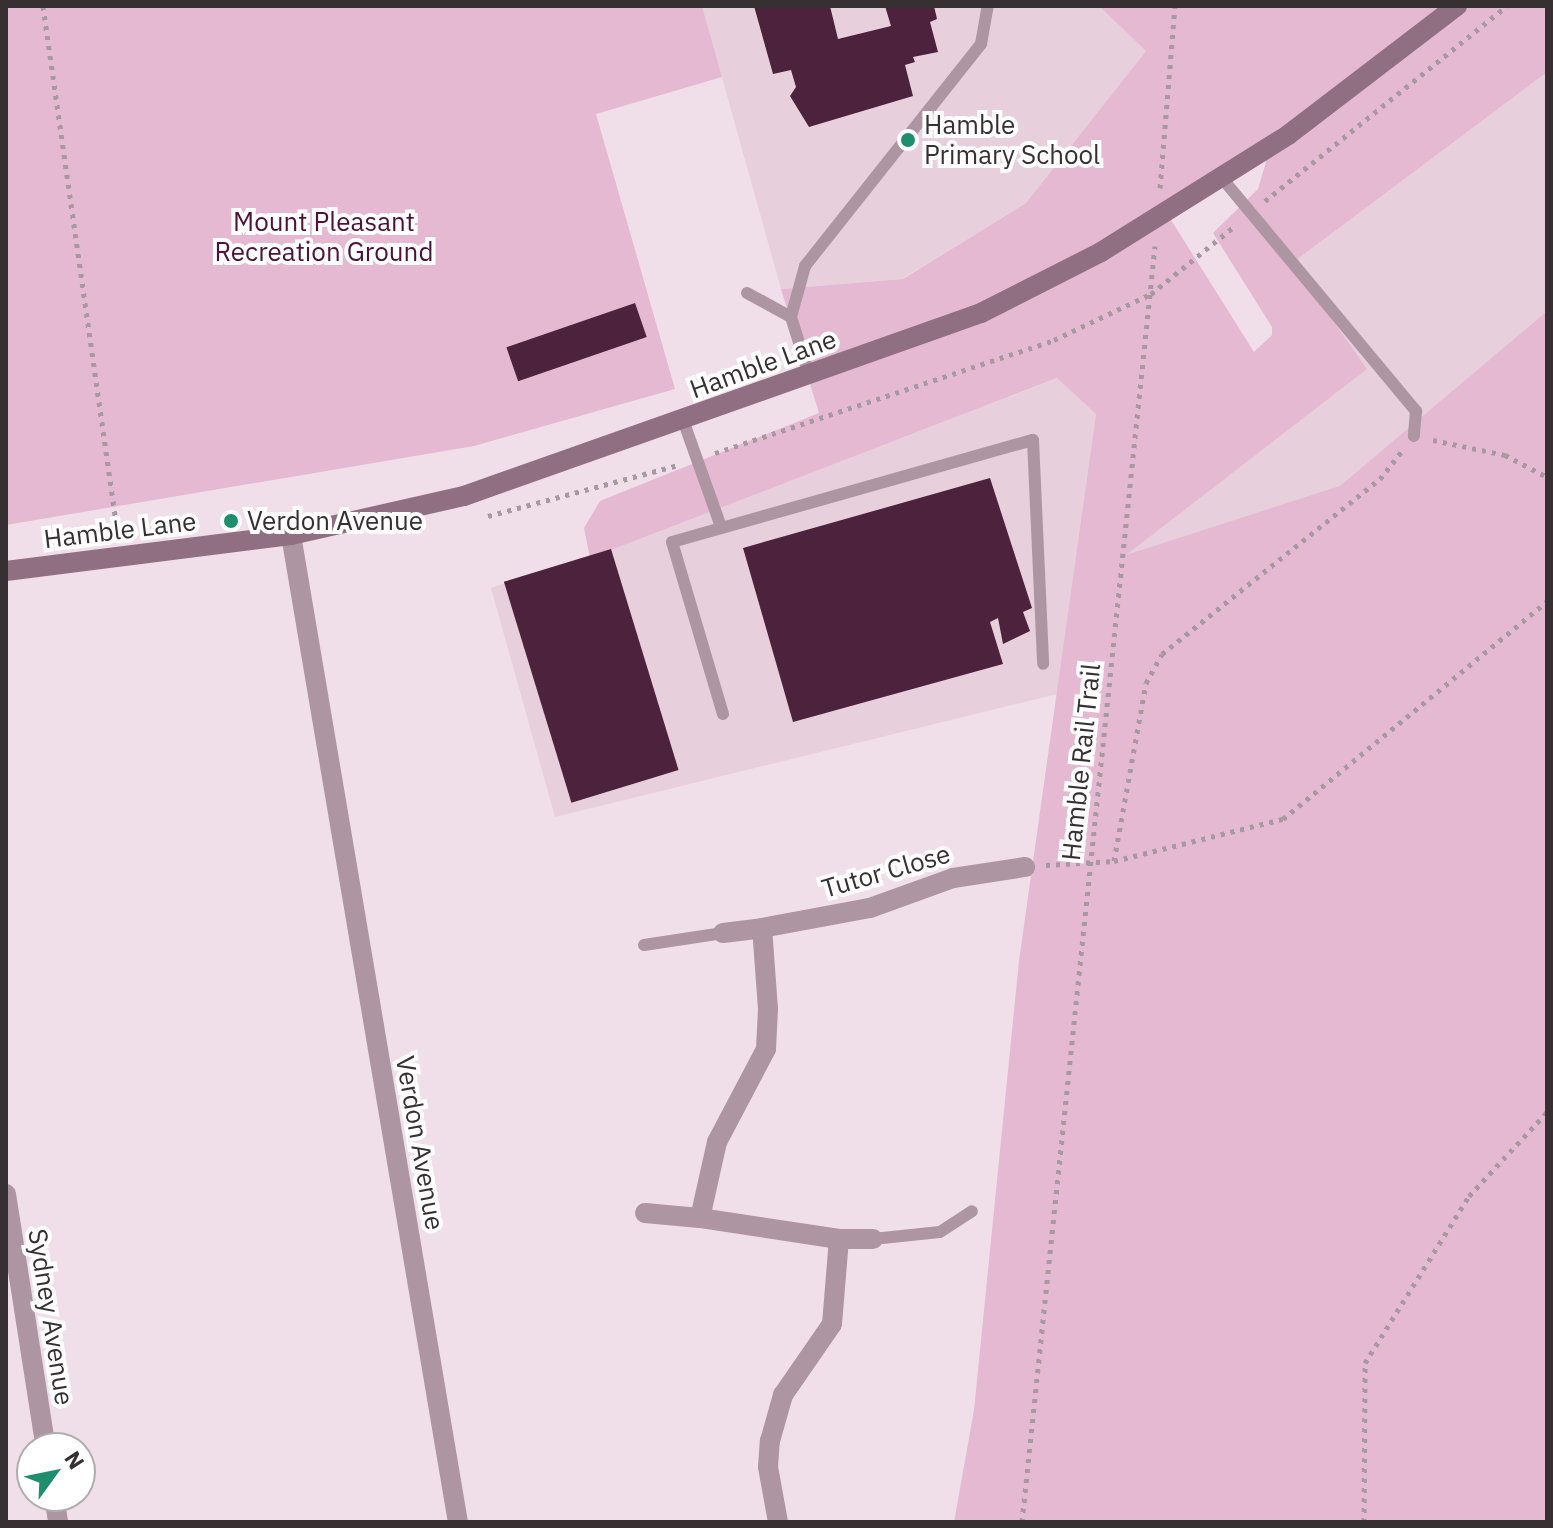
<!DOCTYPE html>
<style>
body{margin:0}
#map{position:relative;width:1553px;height:1528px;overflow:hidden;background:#f0dfe8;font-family:"IBM Plex Sans",sans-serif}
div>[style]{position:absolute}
.built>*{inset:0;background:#e7cfdc}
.green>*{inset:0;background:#e5b9d1}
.building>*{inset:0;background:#4d223c;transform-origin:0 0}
.path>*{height:5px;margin-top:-2.5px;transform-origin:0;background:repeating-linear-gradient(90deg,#a699a0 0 4px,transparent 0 10px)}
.service>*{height:12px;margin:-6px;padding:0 6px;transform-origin:6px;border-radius:6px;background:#ad96a2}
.minor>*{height:20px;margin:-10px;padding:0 10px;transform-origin:10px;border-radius:10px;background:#ad96a2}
.secondary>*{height:20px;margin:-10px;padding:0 10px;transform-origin:10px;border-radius:10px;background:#916f82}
.dots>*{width:22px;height:22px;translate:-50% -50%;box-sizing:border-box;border:4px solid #fff;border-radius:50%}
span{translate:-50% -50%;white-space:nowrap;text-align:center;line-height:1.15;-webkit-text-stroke:8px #fff;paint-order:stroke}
.poi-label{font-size:26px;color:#363033}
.left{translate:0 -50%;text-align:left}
.park-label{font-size:26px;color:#4f113a}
.street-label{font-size:26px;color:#363033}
.frame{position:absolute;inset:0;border:8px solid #363033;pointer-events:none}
.north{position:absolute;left:16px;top:1432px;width:80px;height:80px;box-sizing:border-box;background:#fff;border:2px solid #afacad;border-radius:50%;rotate:57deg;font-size:22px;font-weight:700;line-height:32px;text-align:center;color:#363033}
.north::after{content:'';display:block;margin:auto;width:28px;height:36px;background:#1f8e6d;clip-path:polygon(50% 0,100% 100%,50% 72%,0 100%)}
</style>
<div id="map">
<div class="built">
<i style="clip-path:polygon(702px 6px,1099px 6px,1146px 51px,1026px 203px,902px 279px,781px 289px)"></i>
<i style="clip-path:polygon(1547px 72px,1547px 311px,1172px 629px,1123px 556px,1366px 369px,1288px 262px)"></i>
<i style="clip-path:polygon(1058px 378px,1096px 414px,1057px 694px,555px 817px,491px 588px,611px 549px)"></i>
</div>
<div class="green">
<i style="clip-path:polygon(6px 6px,702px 6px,722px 77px,596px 114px,675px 389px,474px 446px,6px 525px)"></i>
<i style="clip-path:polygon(evenodd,1099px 6px,1547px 6px,1547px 72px,1292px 263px,1367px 369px,1126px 555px,1340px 486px,1547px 311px,1547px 1522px,954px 1522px,974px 1410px,1019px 961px,1096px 414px,1057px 378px,590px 558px,584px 528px,600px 501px,819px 413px,781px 289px,903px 279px,1026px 203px,1146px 51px,1099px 6px,1260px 153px,1266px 162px,1258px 189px,1213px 233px,1272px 327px,1272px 335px,1254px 352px,1166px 212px,1260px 153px)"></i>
</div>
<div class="building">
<i style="clip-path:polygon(754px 6px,830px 6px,838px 39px,891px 26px,885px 6px,934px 6px,937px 19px,930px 22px,938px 52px,913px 57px,915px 62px,905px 65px,913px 96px,809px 127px,790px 96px,796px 87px,791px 70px,773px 74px)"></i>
<i style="left:635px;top:303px;width:36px;height:136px;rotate:71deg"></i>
<i style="clip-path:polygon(990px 478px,1032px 608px,1023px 612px,1030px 631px,1003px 644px,998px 618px,990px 622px,1003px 664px,793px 722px,743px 548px)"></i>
<i style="left:611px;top:549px;width:231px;height:112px;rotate:73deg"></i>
</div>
<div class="path">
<i style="left:43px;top:6px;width:528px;rotate:81.95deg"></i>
<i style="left:117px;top:529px;width:7px"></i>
<i style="left:1160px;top:188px;width:183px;rotate:-85.3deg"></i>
<i style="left:1265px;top:201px;width:311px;rotate:-38.9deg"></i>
<i style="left:1433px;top:440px;width:74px;rotate:11.8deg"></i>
<i style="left:1505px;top:455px;width:47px;rotate:27.6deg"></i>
<i style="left:715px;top:453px;width:357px;rotate:-18.4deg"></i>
<i style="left:1054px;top:340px;width:107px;rotate:-25.4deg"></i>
<i style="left:1151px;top:294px;width:109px;rotate:-39.1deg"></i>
<i style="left:488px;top:516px;width:198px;rotate:-15deg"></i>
<i style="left:1114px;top:861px;width:174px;rotate:-14deg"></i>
<i style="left:1283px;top:819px;width:342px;rotate:-39.5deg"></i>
<i style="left:1046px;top:865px;width:68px;rotate:-3.4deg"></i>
<i style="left:1114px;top:861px;width:181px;rotate:-79.8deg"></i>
<i style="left:1146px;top:683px;width:33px;rotate:-61deg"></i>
<i style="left:1162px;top:654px;width:280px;rotate:-38.8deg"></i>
<i style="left:1380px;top:479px;width:36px;rotate:-52deg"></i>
<i style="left:1022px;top:1522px;width:1283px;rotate:-84.05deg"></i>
<i style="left:1364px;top:1522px;width:159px;rotate:-89.6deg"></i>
<i style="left:1365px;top:1363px;width:197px;rotate:-58.1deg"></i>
<i style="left:1469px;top:1196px;width:115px;rotate:-47.1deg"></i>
</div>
<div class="service">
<i style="left:1221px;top:177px;width:305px;rotate:50.2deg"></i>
<i style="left:1416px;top:411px;width:25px;rotate:95deg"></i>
<i style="left:747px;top:293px;width:50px;rotate:28.6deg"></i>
<i style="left:809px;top:375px;width:61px;rotate:-107.2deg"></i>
<i style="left:791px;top:317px;width:53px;rotate:-74.6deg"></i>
<i style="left:805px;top:266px;width:283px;rotate:-51.6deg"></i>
<i style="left:981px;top:44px;width:39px;rotate:-80deg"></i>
<i style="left:683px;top:420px;width:114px;rotate:70.4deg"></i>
<i style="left:723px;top:714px;width:179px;rotate:-106.5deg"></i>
<i style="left:672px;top:542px;width:375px;rotate:-15.8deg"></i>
<i style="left:1033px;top:440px;width:224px;rotate:87.4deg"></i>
<i style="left:644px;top:945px;width:80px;rotate:-8.6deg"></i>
<i style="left:873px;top:1239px;width:67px;rotate:-6deg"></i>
<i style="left:940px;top:1232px;width:38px;rotate:-33deg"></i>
</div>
<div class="minor">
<i style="left:291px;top:535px;width:1001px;rotate:80.4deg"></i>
<i style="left:723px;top:933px;width:39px;rotate:-7deg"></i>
<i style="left:6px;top:1194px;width:257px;rotate:81.1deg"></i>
<i style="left:645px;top:1213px;width:55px;rotate:5.2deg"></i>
<i style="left:839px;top:1239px;width:34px"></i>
<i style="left:54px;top:1496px;width:26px;rotate:81deg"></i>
<i style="left:778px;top:1522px;width:56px;rotate:-100.3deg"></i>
<i style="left:768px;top:1467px;width:26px;rotate:-86deg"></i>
<i style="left:770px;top:1441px;width:48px;rotate:-74.2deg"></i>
<i style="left:783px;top:1395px;width:86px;rotate:-55.4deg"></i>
<i style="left:832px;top:1324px;width:85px;rotate:-85.3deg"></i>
<i style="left:839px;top:1239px;width:141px;rotate:-171.4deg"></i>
<i style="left:700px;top:1218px;width:78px;rotate:-77.4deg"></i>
<i style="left:717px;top:1142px;width:105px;rotate:-62.2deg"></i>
<i style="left:766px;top:1049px;width:40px;rotate:-87.1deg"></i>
<i style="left:768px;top:1009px;width:81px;rotate:-94.2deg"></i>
<i style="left:762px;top:928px;width:110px;rotate:-10.5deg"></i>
<i style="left:870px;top:908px;width:88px;rotate:-19.9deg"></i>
<i style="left:953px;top:878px;width:73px;rotate:-8.7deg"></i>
</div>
<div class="secondary">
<i style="left:6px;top:571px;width:287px;rotate:-7.2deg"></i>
<i style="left:291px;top:535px;width:177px;rotate:-12.7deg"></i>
<i style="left:464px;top:496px;width:548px;rotate:-19.49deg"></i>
<i style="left:981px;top:313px;width:135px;rotate:-26.9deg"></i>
<i style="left:1101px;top:252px;width:221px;rotate:-32deg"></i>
<i style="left:1288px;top:135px;width:213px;rotate:-37.4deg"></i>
</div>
<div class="dots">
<i style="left:908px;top:140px;background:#1f8e6d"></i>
<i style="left:231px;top:521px;background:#1f8e6d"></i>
</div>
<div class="poi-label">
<span class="left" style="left:924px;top:140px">Hamble<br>Primary School</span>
<span class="left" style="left:247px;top:521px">Verdon Avenue</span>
</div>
<div class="park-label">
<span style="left:324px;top:237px">Mount Pleasant<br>Recreation Ground</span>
</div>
<div class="street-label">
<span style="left:763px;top:364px;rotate:-20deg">Hamble Lane</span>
<span style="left:120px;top:530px;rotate:-7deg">Hamble Lane</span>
<span style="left:1081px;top:762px;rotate:-84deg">Hamble Rail Trail</span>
<span style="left:886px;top:871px;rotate:-16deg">Tutor Close</span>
<span style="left:420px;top:1143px;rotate:80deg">Verdon Avenue</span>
<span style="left:51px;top:1317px;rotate:81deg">Sydney Avenue</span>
</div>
<div class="frame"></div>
<div class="north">N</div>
</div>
